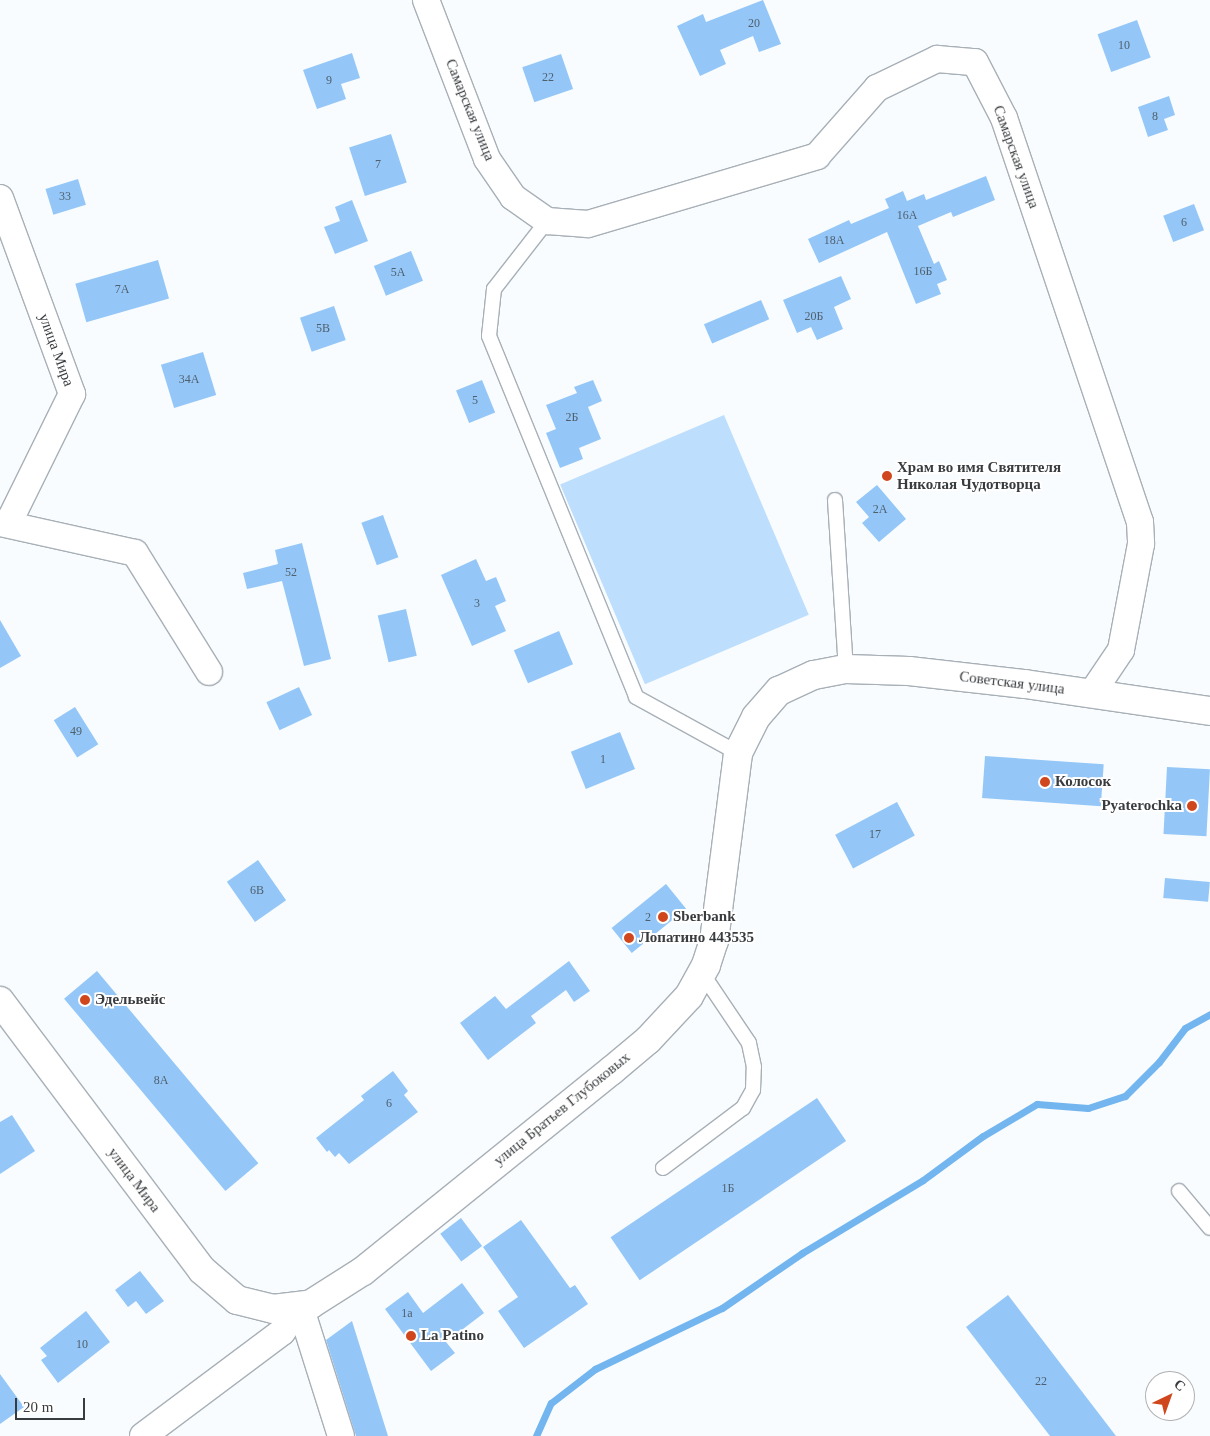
<!DOCTYPE html>
<meta charset="utf-8">
<style>
body{margin:0}
#map{position:relative;width:1210px;height:1436px;overflow:hidden;background:#f8fcff;font-family:Georgia,serif}
div>[style]{position:absolute}
.green>*{inset:0;background:#bddefc;transform-origin:0 0}
.stream>*{height:7px;margin:-3.5px;padding:0 3.5px;transform-origin:3.5px;border-radius:3.5px;background:#73b5ef}
.building>*{inset:0;background:#94c7f7;transform-origin:0 0}
.roads{filter:drop-shadow(1px 0 #a8b0b7) drop-shadow(-1px 0 #a8b0b7) drop-shadow(0 1px #a8b0b7) drop-shadow(0 -1px #a8b0b7)}
.service>*{height:14px;margin:-7px;padding:0 7px;transform-origin:7px;border-radius:7px;background:#fff}
.minor>*{height:26px;margin:-13px;padding:0 13px;transform-origin:13px;border-radius:13px;background:#fff}
.tertiary>*{height:28px;margin:-14px;padding:0 14px;transform-origin:14px;border-radius:14px;background:#fff}
.dots>*{width:14px;height:14px;translate:-50% -50%;box-sizing:border-box;border:2px solid #fff;border-radius:50%}
span{translate:-50% -50%;white-space:nowrap;text-align:center;line-height:1.15;-webkit-text-stroke:4px #fff;paint-order:stroke}
.number-label{font-size:12px;color:#505f6d}
.number-label span{-webkit-text-stroke-width:0}
.street-label{font-size:15px;color:#393c3f}
.poi-label{font-size:15px;color:#393c3f;font-weight:700}
.left{translate:0 -50%;text-align:left}
.right{translate:-100% -50%;text-align:right}
.north{position:absolute;left:1145px;top:1371px;width:50px;height:50px;box-sizing:border-box;background:#fff;border:1px solid #b0b1b2;border-radius:50%;rotate:42deg;font-size:14px;font-weight:700;line-height:20px;text-align:center;color:#393c3f}
.north::after{content:'';display:block;margin:auto;width:18px;height:22px;background:#d0471d;clip-path:polygon(50% 0,100% 100%,50% 72%,0 100%)}
.scale{position:absolute;left:15px;top:1398px;width:70px;height:22px;box-sizing:border-box;border:2px solid #393c3f;border-top:0;padding-left:6px;font-size:15px;line-height:18px;white-space:nowrap;color:#393c3f;-webkit-text-stroke:4px #fff;paint-order:stroke}
</style>
<div id="map">
<div class="green">
<i style="left:724px;top:415px;width:217px;height:178px;rotate:67deg"></i>
</div>
<div class="stream">
<i style="left:536px;top:1436px;width:36px;rotate:-66deg"></i>
<i style="left:551px;top:1403px;width:56px;rotate:-37.7deg"></i>
<i style="left:595px;top:1369px;width:141px;rotate:-25.7deg"></i>
<i style="left:722px;top:1308px;width:97px;rotate:-34.5deg"></i>
<i style="left:802px;top:1253px;width:141px;rotate:-31.1deg"></i>
<i style="left:923px;top:1180px;width:74px;rotate:-36.3deg"></i>
<i style="left:983px;top:1136px;width:63px;rotate:-30.7deg"></i>
<i style="left:1037px;top:1104px;width:51px;rotate:4.5deg"></i>
<i style="left:1088px;top:1108px;width:39px;rotate:-18deg"></i>
<i style="left:1125px;top:1096px;width:48px;rotate:-45deg"></i>
<i style="left:1159px;top:1062px;width:43px;rotate:-52.6deg"></i>
<i style="left:1185px;top:1028px;width:29px;rotate:-29deg"></i>
</div>
<div class="building">
<i style="clip-path:polygon(763px 0,781px 44px,759px 52px,753px 36px,720px 50px,726px 64px,700px 76px,677px 26px,703px 14px,706px 22px)"></i>
<i style="left:1137px;top:20px;width:40px;height:42px;rotate:70deg"></i>
<i style="clip-path:polygon(352px 53px,360px 78px,341px 84px,346px 99px,317px 109px,303px 70px)"></i>
<i style="left:561px;top:54px;width:37px;height:41px;rotate:71deg"></i>
<i style="clip-path:polygon(1169px 96px,1175px 115px,1164px 119px,1168px 130px,1148px 137px,1138px 107px)"></i>
<i style="left:391px;top:134px;width:51px;height:44px;rotate:72deg"></i>
<i style="clip-path:polygon(986px 176px,995px 200px,953px 217px,951px 212px,918px 226px,934px 264px,939px 261px,947px 280px,937px 284px,941px 294px,916px 304px,887px 232px,819px 263px,808px 239px,849px 220px,851px 224px,889px 208px,885px 199px,903px 191px,907px 201px,924px 194px,926px 200px)"></i>
<i style="left:78px;top:179px;width:27px;height:34px;rotate:73deg"></i>
<i style="clip-path:polygon(352px 200px,368px 241px,335px 254px,324px 227px,340px 221px,335px 207px)"></i>
<i style="left:1194px;top:204px;width:28px;height:33px;rotate:69deg"></i>
<i style="left:411px;top:251px;width:32px;height:40px;rotate:68deg"></i>
<i style="left:158px;top:260px;width:40px;height:86px;rotate:74deg"></i>
<i style="clip-path:polygon(841px 276px,851px 299px,834px 307px,843px 329px,817px 340px,811px 327px,797px 333px,783px 300px)"></i>
<i style="left:761px;top:300px;width:21px;height:62px;rotate:67deg"></i>
<i style="left:334px;top:306px;width:36px;height:36px;rotate:71deg"></i>
<i style="left:203px;top:352px;width:45px;height:44px;rotate:73deg"></i>
<i style="left:482px;top:380px;width:35px;height:28px;rotate:68deg"></i>
<i style="clip-path:polygon(593px 380px,602px 401px,588px 407px,601px 439px,579px 448px,583px 459px,560px 468px,546px 433px,556px 429px,546px 405px,577px 393px,574px 387px)"></i>
<i style="clip-path:polygon(877px 485px,906px 519px,879px 542px,862px 523px,869px 517px,856px 502px)"></i>
<i style="left:383px;top:515px;width:45px;height:23px;rotate:70deg"></i>
<i style="clip-path:polygon(302px 543px,331px 659px,304px 666px,282px 581px,247px 589px,243px 573px,278px 564px,275px 550px)"></i>
<i style="clip-path:polygon(476px 559px,486px 581px,496px 577px,506px 601px,495px 606px,506px 631px,472px 646px,441px 575px)"></i>
<i style="left:406px;top:609px;width:48px;height:29px;rotate:77deg"></i>
<i style="clip-path:polygon(0 620px,21px 656px,0 668px)"></i>
<i style="left:559px;top:631px;width:36px;height:49px;rotate:67deg"></i>
<i style="left:299px;top:687px;width:31px;height:36px;rotate:65deg"></i>
<i style="left:75px;top:707px;width:44px;height:25px;rotate:58deg"></i>
<i style="left:620px;top:732px;width:40px;height:53px;rotate:68deg"></i>
<i style="left:985px;top:756px;width:119px;height:42px;rotate:4deg"></i>
<i style="left:1167px;top:767px;width:43px;height:67px;rotate:3deg"></i>
<i style="left:897px;top:802px;width:38px;height:70px;rotate:62deg"></i>
<i style="left:258px;top:860px;width:49px;height:38px;rotate:55deg"></i>
<i style="left:1165px;top:878px;width:45px;height:20px;rotate:5deg"></i>
<i style="left:666px;top:884px;width:32px;height:70px;rotate:51deg"></i>
<i style="clip-path:polygon(569px 961px,590px 991px,574px 1002px,566px 990px,531px 1016px,536px 1023px,488px 1060px,460px 1023px,495px 996px,506px 1009px)"></i>
<i style="left:97px;top:971px;width:251px;height:43px;rotate:50deg"></i>
<i style="clip-path:polygon(393px 1071px,408px 1091px,404px 1095px,418px 1112px,349px 1164px,339px 1153px,335px 1157px,329px 1150px,327px 1152px,316px 1138px,364px 1100px,361px 1096px)"></i>
<i style="left:817px;top:1098px;width:52px;height:249px;rotate:56deg"></i>
<i style="clip-path:polygon(12px 1115px,35px 1151px,0 1174px,0 1122px)"></i>
<i style="left:461px;top:1218px;width:35px;height:26px;rotate:53deg"></i>
<i style="clip-path:polygon(521px 1220px,570px 1288px,575px 1285px,588px 1304px,524px 1348px,498px 1311px,518px 1297px,483px 1247px)"></i>
<i style="clip-path:polygon(140px 1271px,164px 1301px,146px 1314px,136px 1301px,128px 1307px,115px 1290px)"></i>
<i style="clip-path:polygon(462px 1283px,484px 1313px,446px 1342px,455px 1353px,431px 1371px,385px 1309px,408px 1292px,423px 1313px)"></i>
<i style="clip-path:polygon(1008px 1295px,1116px 1436px,1050px 1436px,966px 1327px)"></i>
<i style="clip-path:polygon(86px 1311px,110px 1342px,58px 1383px,41px 1360px,47px 1356px,40px 1348px)"></i>
<i style="clip-path:polygon(352px 1321px,388px 1436px,356px 1436px,326px 1340px)"></i>
<i style="clip-path:polygon(0 1374px,24px 1407px,0 1424px)"></i>
</div>
<div class="roads">
<div class="service">
<i style="left:547px;top:221px;width:86px;rotate:127.9deg"></i>
<i style="left:494px;top:289px;width:47px;rotate:96.1deg"></i>
<i style="left:489px;top:336px;width:390px;rotate:67.8deg"></i>
<i style="left:636px;top:697px;width:116px;rotate:28.8deg"></i>
<i style="left:835px;top:500px;width:169px;rotate:86.3deg"></i>
<i style="left:663px;top:1168px;width:100px;rotate:-36.9deg"></i>
<i style="left:743px;top:1108px;width:21px;rotate:-61deg"></i>
<i style="left:753px;top:1090px;width:23px;rotate:-88deg"></i>
<i style="left:754px;top:1067px;width:25px;rotate:-102deg"></i>
<i style="left:749px;top:1043px;width:84px;rotate:-123.9deg"></i>
<i style="left:1179px;top:1191px;width:48px;rotate:50deg"></i>
</div>
<div class="minor">
<i style="left:426px;top:0;width:170px;rotate:69deg"></i>
<i style="left:487px;top:159px;width:46px;rotate:55.6deg"></i>
<i style="left:513px;top:197px;width:42px;rotate:35.2deg"></i>
<i style="left:547px;top:221px;width:41px;rotate:4.2deg"></i>
<i style="left:588px;top:224px;width:239px;rotate:-16.5deg"></i>
<i style="left:817px;top:156px;width:91px;rotate:-48.6deg"></i>
<i style="left:877px;top:88px;width:67px;rotate:-25.8deg"></i>
<i style="left:937px;top:59px;width:38px;rotate:5deg"></i>
<i style="left:975px;top:62px;width:63px;rotate:62.6deg"></i>
<i style="left:1004px;top:118px;width:426px;rotate:71.4deg"></i>
<i style="left:1140px;top:522px;width:22px;rotate:87deg"></i>
<i style="left:1141px;top:544px;width:108px;rotate:100.7deg"></i>
<i style="left:1121px;top:650px;width:52px;rotate:124deg"></i>
<i style="left:0;top:198px;width:209px;rotate:69.8deg"></i>
<i style="left:72px;top:394px;width:145px;rotate:116.2deg"></i>
<i style="left:0;top:523px;width:138px;rotate:12.5deg"></i>
<i style="left:135px;top:553px;width:140px;rotate:58.1deg"></i>
<i style="left:300px;top:1306px;width:136px;rotate:72.5deg"></i>
<i style="left:143px;top:1436px;width:174px;rotate:-36.8deg"></i>
<i style="left:282px;top:1332px;width:32px;rotate:-55deg"></i>
</div>
<div class="tertiary">
<i style="left:0;top:1001px;width:336px;rotate:53.1deg"></i>
<i style="left:202px;top:1270px;width:46px;rotate:40.6deg"></i>
<i style="left:237px;top:1300px;width:37px;rotate:14deg"></i>
<i style="left:273px;top:1309px;width:38px;rotate:-7deg"></i>
<i style="left:311px;top:1304px;width:62px;rotate:-32.4deg"></i>
<i style="left:363px;top:1271px;width:319px;rotate:-38.9deg"></i>
<i style="left:611px;top:1071px;width:48px;rotate:-40deg"></i>
<i style="left:648px;top:1040px;width:60px;rotate:-47deg"></i>
<i style="left:689px;top:996px;width:35px;rotate:-61deg"></i>
<i style="left:706px;top:965px;width:25px;rotate:-72deg"></i>
<i style="left:714px;top:941px;width:190px;rotate:-82.7deg"></i>
<i style="left:738px;top:753px;width:40px;rotate:-63.4deg"></i>
<i style="left:756px;top:717px;width:35px;rotate:-49deg"></i>
<i style="left:779px;top:691px;width:38px;rotate:-25deg"></i>
<i style="left:814px;top:675px;width:33px;rotate:-11deg"></i>
<i style="left:846px;top:669px;width:63px;rotate:1.8deg"></i>
<i style="left:909px;top:671px;width:117px;rotate:6.4deg"></i>
<i style="left:1025px;top:684px;width:187px;rotate:8.3deg"></i>
</div>
</div>
<div class="dots">
<i style="left:887px;top:476px;background:#d0471d"></i>
<i style="left:1045px;top:782px;background:#d0471d"></i>
<i style="left:1192px;top:806px;background:#d0471d"></i>
<i style="left:663px;top:917px;background:#d0471d"></i>
<i style="left:629px;top:938px;background:#d0471d"></i>
<i style="left:85px;top:1000px;background:#d0471d"></i>
<i style="left:411px;top:1336px;background:#d0471d"></i>
</div>
<div class="number-label">
<span style="left:754px;top:24px">20</span>
<span style="left:1124px;top:46px">10</span>
<span style="left:548px;top:78px">22</span>
<span style="left:329px;top:81px">9</span>
<span style="left:1155px;top:117px">8</span>
<span style="left:378px;top:165px">7</span>
<span style="left:65px;top:197px">33</span>
<span style="left:907px;top:216px">16А</span>
<span style="left:1184px;top:223px">6</span>
<span style="left:834px;top:241px">18А</span>
<span style="left:923px;top:272px">16Б</span>
<span style="left:398px;top:273px">5А</span>
<span style="left:122px;top:290px">7А</span>
<span style="left:814px;top:317px">20Б</span>
<span style="left:323px;top:329px">5В</span>
<span style="left:189px;top:380px">34А</span>
<span style="left:475px;top:401px">5</span>
<span style="left:572px;top:418px">2Б</span>
<span style="left:880px;top:510px">2А</span>
<span style="left:291px;top:573px">52</span>
<span style="left:477px;top:604px">3</span>
<span style="left:76px;top:732px">49</span>
<span style="left:603px;top:760px">1</span>
<span style="left:875px;top:835px">17</span>
<span style="left:257px;top:891px">6В</span>
<span style="left:648px;top:918px">2</span>
<span style="left:161px;top:1081px">8А</span>
<span style="left:389px;top:1104px">6</span>
<span style="left:728px;top:1189px">1Б</span>
<span style="left:407px;top:1314px">1a</span>
<span style="left:82px;top:1345px">10</span>
<span style="left:1041px;top:1382px">22</span>
</div>
<div class="street-label">
<span style="left:470px;top:110px;rotate:68deg">Самарская улица</span>
<span style="left:1016px;top:157px;rotate:70deg">Самарская улица</span>
<span style="left:56px;top:350px;rotate:70deg">улица Мира</span>
<span style="left:1012px;top:683px;rotate:7deg">Советская улица</span>
<span style="left:562px;top:1109px;rotate:-39deg">улица Братьев Глубоковых</span>
<span style="left:134px;top:1180px;rotate:53deg">улица Мира</span>
</div>
<div class="poi-label">
<span class="left" style="left:897px;top:476px">Храм во имя Святителя<br>Николая Чудотворца</span>
<span class="left" style="left:1055px;top:782px">Колосок</span>
<span class="right" style="left:1182px;top:806px">Pyaterochka</span>
<span class="left" style="left:673px;top:917px">Sberbank</span>
<span class="left" style="left:639px;top:938px">Лопатино 443535</span>
<span class="left" style="left:95px;top:1000px">Эдельвейс</span>
<span class="left" style="left:421px;top:1336px">La Patino</span>
</div>
<div class="north">С</div>
<div class="scale">20 m</div>
</div>
